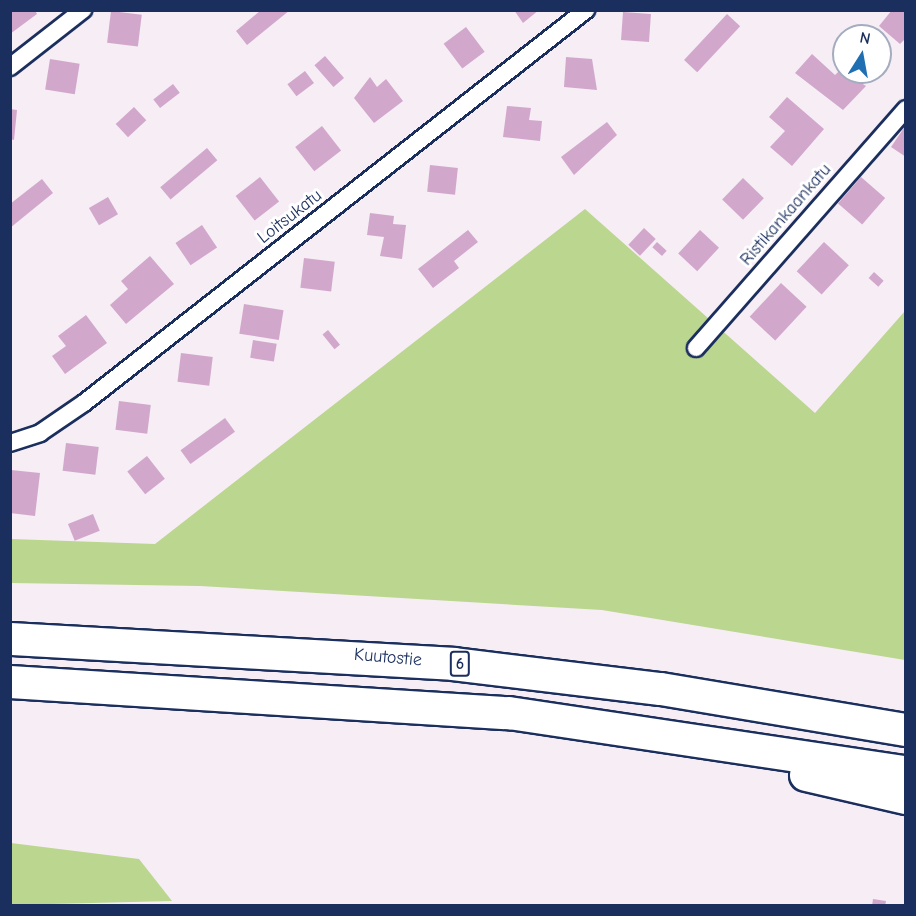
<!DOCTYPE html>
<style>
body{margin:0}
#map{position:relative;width:916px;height:916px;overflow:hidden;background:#f6edf5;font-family:"Comic Neue",sans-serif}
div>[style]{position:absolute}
.green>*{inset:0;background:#bbd68e}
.building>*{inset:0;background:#d2a7cc;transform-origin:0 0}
.roads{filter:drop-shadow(2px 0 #1b2f5e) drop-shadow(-2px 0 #1b2f5e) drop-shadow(0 2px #1b2f5e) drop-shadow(0 -2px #1b2f5e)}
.street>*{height:16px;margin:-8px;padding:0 8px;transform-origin:8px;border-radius:8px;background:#fff}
.highway>*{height:32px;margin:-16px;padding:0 16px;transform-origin:16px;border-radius:16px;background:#fff}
span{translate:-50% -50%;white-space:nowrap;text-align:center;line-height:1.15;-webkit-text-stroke:6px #fff;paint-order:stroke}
.shield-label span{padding:2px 4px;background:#fff;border:2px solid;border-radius:4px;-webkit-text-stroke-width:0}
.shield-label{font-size:16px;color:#1b2f5e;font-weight:700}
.street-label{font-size:18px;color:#1b2f5e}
.frame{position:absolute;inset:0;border:12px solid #1b2f5e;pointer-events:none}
.north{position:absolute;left:832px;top:24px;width:60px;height:60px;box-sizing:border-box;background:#fff;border:2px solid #a4acbf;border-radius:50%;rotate:11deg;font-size:16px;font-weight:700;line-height:24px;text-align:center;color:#1b2f5e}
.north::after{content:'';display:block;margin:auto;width:21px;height:27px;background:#1f6fb2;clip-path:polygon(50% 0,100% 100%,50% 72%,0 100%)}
</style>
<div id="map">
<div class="green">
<i style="clip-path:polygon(585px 209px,815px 413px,905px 311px,905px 660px,602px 610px,200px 586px,11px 583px,11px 539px,155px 544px)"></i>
<i style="clip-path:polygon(11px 843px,139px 859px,172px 901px,11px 905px)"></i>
</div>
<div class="building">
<i style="clip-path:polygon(10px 10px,35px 10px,37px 14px,10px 34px)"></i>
<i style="clip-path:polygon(261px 10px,290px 10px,247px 45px,236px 31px)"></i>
<i style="clip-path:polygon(514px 10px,539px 10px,523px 23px)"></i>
<i style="clip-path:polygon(892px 10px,906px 10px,906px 38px,900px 44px,879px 26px)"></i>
<i style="left:111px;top:11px;width:31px;height:32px;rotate:7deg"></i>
<i style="left:623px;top:12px;width:28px;height:28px;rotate:4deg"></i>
<i style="left:727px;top:14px;width:18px;height:63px;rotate:43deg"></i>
<i style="left:466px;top:27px;width:31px;height:28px;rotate:53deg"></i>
<i style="clip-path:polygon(812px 54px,835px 75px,844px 66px,844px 72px,866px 86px,843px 110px,795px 73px)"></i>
<i style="left:325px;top:56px;width:29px;height:14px;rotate:49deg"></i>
<i style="clip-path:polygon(566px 57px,592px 59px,597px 90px,564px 87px)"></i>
<i style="left:50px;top:59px;width:30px;height:31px;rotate:9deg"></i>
<i style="left:305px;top:71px;width:15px;height:22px;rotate:53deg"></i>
<i style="clip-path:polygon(370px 77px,377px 87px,386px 79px,403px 101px,374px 123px,354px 98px)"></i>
<i style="left:173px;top:84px;width:11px;height:25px;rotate:52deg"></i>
<i style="clip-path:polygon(787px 97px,824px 129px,792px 166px,770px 147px,785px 131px,769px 117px)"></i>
<i style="clip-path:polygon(507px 106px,531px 108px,529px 120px,542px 121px,540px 141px,503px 137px)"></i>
<i style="left:134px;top:107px;width:18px;height:25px;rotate:47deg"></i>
<i style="clip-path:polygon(10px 109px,17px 110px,14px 140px,10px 139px)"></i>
<i style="clip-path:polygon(607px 122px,617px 135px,574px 175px,561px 157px)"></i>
<i style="clip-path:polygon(906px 125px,906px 157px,891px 147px)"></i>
<i style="left:322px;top:126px;width:31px;height:34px;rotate:52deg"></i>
<i style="left:207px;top:148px;width:16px;height:61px;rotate:50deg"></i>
<i style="left:430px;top:165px;width:28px;height:27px;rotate:6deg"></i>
<i style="left:260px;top:177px;width:31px;height:31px;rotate:52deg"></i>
<i style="left:861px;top:177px;width:32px;height:35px;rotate:41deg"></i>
<i style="left:743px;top:178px;width:29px;height:30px;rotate:44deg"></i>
<i style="clip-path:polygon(42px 179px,53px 193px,10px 228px,10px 204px)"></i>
<i style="left:108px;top:197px;width:20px;height:22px;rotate:60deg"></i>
<i style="clip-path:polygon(370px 213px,394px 216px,393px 224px,406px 225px,402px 259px,380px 256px,384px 237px,367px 235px)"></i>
<i style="left:202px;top:225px;width:27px;height:32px;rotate:56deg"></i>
<i style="left:644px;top:228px;width:16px;height:23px;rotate:43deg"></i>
<i style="clip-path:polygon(468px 230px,478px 242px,454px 261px,459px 268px,433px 288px,418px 269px)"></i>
<i style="left:700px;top:230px;width:26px;height:32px;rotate:43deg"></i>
<i style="left:657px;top:242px;width:13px;height:7px;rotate:42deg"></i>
<i style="left:824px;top:242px;width:34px;height:40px;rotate:43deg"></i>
<i style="clip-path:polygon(150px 256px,174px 284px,126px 324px,110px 305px,128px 289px,121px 281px)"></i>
<i style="left:304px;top:258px;width:31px;height:30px;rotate:7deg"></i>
<i style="left:874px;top:272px;width:13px;height:8px;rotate:42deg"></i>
<i style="left:781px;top:283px;width:35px;height:46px;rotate:43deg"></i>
<i style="left:244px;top:304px;width:40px;height:30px;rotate:9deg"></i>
<i style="clip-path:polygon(86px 315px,107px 343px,65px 374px,52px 356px,66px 346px,58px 336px)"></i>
<i style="left:328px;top:330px;width:19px;height:7px;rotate:51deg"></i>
<i style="left:253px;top:340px;width:24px;height:18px;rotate:9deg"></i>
<i style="left:181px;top:353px;width:32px;height:29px;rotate:7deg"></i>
<i style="left:119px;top:401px;width:32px;height:29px;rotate:7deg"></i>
<i style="left:225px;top:418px;width:17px;height:55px;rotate:54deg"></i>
<i style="left:66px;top:443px;width:33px;height:28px;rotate:7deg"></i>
<i style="left:147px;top:456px;width:29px;height:25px;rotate:52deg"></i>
<i style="clip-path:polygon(11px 470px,40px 473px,35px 516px,10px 513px)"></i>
<i style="left:93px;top:514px;width:18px;height:27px;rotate:68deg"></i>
<i style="clip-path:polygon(873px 899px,886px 901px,885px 906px,872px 906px)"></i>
</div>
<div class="roads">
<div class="street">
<i style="left:10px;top:67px;width:93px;rotate:-38deg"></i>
<i style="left:696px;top:348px;width:318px;rotate:-48.7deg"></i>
<i style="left:10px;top:443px;width:32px;rotate:-18deg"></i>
<i style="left:40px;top:433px;width:53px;rotate:-34.3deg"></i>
<i style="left:84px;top:403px;width:638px;rotate:-38.06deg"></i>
</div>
<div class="highway">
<i style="left:10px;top:639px;width:444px;rotate:3.2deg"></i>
<i style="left:453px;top:664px;width:209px;rotate:6.9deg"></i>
<i style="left:661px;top:689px;width:248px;rotate:9.5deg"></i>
<i style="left:10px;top:682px;width:500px;rotate:3.6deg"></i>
<i style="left:509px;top:713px;width:401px;rotate:8.5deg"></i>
<i style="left:806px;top:775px;width:103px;rotate:13deg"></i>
</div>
</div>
<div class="shield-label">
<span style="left:460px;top:664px">6</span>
</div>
<div class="street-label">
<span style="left:786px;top:215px;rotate:-49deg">Ristikankaankatu</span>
<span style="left:290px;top:217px;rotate:-38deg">Loitsukatu</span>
<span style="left:388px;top:658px;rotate:5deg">Kuutostie</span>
</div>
<div class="frame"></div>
<div class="north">N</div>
</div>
